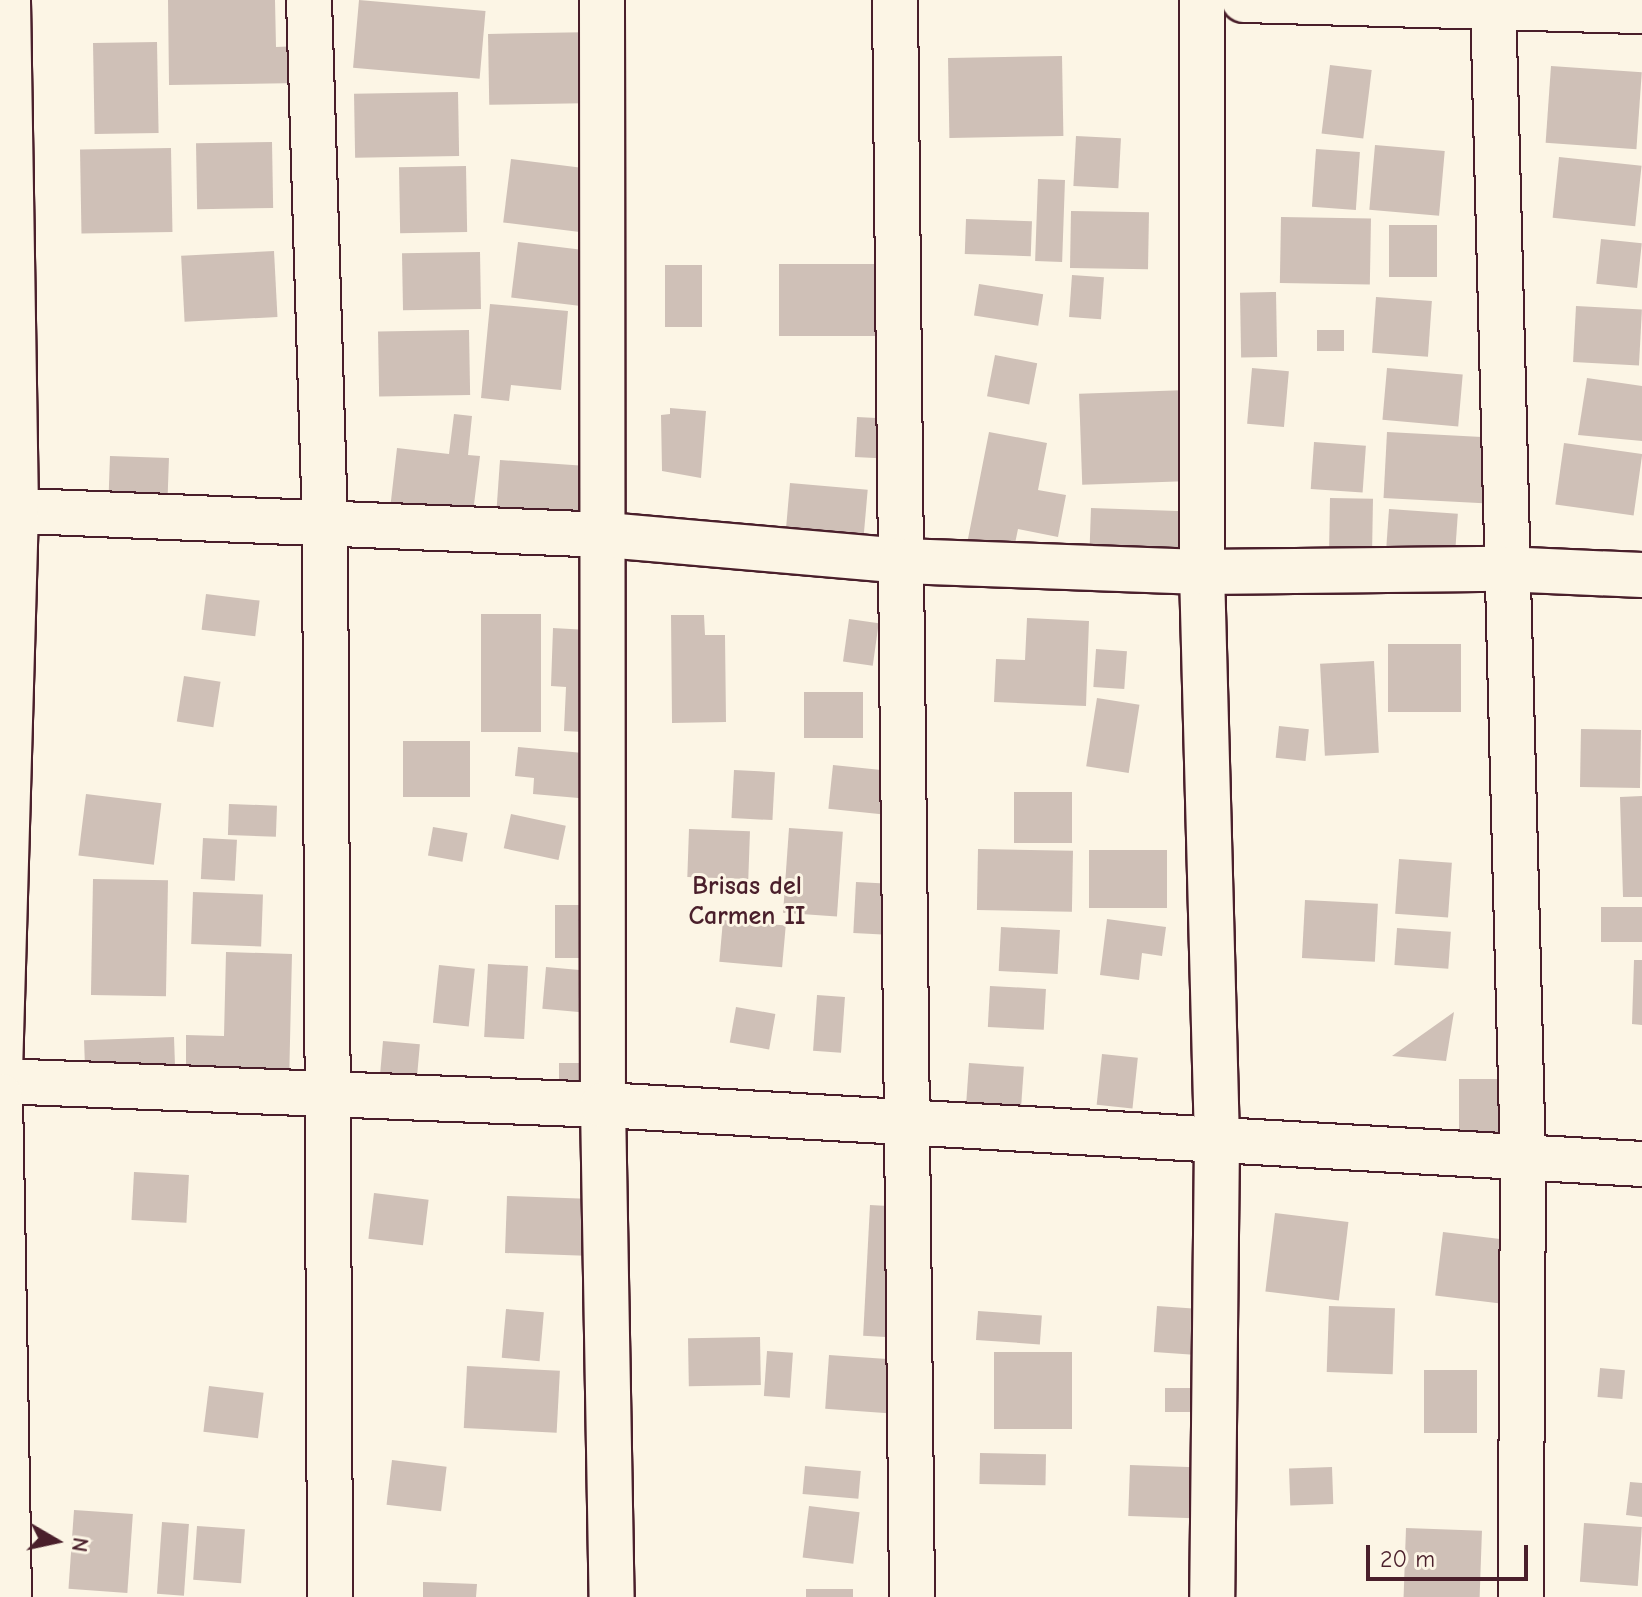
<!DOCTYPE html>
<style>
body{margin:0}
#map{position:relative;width:1642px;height:1597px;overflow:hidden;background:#fcf5e5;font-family:"Comic Neue",sans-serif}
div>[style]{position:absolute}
.building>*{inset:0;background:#cfc0b7;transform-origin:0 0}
.roads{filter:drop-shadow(2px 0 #4a1f2b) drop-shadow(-2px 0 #4a1f2b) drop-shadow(0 2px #4a1f2b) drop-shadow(0 -2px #4a1f2b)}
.street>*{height:44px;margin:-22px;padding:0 22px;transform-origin:22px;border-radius:22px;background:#fcf5e5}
span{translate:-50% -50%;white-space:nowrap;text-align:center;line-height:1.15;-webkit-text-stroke:6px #fcf5e5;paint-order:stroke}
.neighbourhood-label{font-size:26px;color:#4a1f2b;font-weight:700}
.north{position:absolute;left:16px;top:1501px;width:80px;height:80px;-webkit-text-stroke:6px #fcf5e5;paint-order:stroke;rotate:99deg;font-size:22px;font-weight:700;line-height:32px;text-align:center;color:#4a1f2b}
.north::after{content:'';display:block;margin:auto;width:28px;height:36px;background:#4a1f2b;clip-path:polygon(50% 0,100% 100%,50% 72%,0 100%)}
.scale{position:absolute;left:1366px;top:1545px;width:162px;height:36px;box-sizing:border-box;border:4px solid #4a1f2b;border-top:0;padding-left:10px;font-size:24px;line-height:28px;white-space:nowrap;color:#4a1f2b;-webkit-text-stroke:6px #fcf5e5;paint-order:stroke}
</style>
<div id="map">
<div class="building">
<i style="clip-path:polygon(168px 0,275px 0,276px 47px,300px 46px,301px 83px,169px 85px)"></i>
<i style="left:359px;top:0;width:127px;height:68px;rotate:5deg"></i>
<i style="left:596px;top:32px;width:71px;height:108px;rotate:89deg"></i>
<i style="left:157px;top:42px;width:91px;height:64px;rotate:89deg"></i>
<i style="left:1062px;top:56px;width:80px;height:114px;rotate:89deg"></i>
<i style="left:1330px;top:65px;width:42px;height:69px;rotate:7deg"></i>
<i style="left:1551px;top:66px;width:91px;height:77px;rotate:4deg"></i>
<i style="left:458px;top:92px;width:64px;height:104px;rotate:89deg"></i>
<i style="left:1076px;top:136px;width:45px;height:50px;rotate:3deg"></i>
<i style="left:272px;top:142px;width:66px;height:76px;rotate:89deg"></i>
<i style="left:1375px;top:145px;width:70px;height:65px;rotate:5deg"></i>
<i style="left:171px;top:148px;width:84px;height:91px;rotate:89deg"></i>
<i style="left:1316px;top:149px;width:44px;height:58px;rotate:4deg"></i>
<i style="left:1559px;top:157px;width:83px;height:61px;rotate:6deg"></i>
<i style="left:511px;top:159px;width:79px;height:64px;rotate:7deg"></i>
<i style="left:466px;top:166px;width:66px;height:67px;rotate:89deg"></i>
<i style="left:1038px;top:179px;width:27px;height:82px;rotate:2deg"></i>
<i style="left:1071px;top:211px;width:78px;height:57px;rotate:1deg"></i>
<i style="left:1281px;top:217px;width:90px;height:66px;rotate:1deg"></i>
<i style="left:966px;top:219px;width:66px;height:35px;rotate:2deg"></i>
<i style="left:1437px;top:225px;width:52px;height:48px;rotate:90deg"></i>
<i style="left:1601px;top:239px;width:41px;height:45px;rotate:6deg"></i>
<i style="left:518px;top:242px;width:70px;height:56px;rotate:7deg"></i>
<i style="left:274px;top:251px;width:66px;height:93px;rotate:87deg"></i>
<i style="left:480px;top:252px;width:57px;height:78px;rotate:89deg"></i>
<i style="left:779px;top:264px;width:127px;height:72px"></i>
<i style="left:702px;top:265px;width:62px;height:37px;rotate:90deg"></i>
<i style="left:1072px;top:275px;width:32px;height:42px;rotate:4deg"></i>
<i style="left:979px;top:284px;width:65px;height:32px;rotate:9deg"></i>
<i style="left:1276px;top:292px;width:65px;height:36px;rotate:89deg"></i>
<i style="left:1376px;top:297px;width:56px;height:56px;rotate:4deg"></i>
<i style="clip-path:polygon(490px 304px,568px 311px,561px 390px,511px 385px,509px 401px,481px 398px)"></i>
<i style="left:1576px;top:306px;width:66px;height:56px;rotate:3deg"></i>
<i style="left:469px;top:330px;width:65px;height:91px;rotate:89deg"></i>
<i style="left:1317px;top:330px;width:27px;height:21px"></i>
<i style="left:995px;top:355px;width:43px;height:42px;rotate:11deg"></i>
<i style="left:1252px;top:368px;width:37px;height:56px;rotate:5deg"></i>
<i style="left:1387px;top:368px;width:76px;height:52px;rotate:5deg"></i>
<i style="clip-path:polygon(1587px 378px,1642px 386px,1642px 441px,1578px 435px)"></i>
<i style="left:1188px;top:390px;width:91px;height:109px;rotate:88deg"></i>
<i style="clip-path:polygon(670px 408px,706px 411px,701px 478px,662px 471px,661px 415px,670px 414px)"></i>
<i style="clip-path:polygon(454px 414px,472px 416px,468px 455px,480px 456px,470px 537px,388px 527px,397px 448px,449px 454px)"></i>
<i style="left:857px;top:417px;width:44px;height:40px;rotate:3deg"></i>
<i style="clip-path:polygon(989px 432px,1047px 443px,1038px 490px,1066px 495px,1058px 537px,1018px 529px,1010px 568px,964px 559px)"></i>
<i style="left:1387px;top:432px;width:119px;height:66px;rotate:3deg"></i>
<i style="left:1314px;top:442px;width:52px;height:47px;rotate:4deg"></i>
<i style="left:1564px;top:443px;width:79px;height:62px;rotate:8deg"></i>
<i style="left:110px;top:456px;width:59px;height:56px;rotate:2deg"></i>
<i style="left:500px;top:460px;width:112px;height:72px;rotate:4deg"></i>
<i style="left:790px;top:483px;width:78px;height:64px;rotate:5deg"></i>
<i style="left:1330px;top:498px;width:43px;height:59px;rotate:1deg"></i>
<i style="left:1091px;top:508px;width:108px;height:58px;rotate:2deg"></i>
<i style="left:1389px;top:509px;width:69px;height:65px;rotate:4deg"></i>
<i style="left:206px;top:594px;width:54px;height:36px;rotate:7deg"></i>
<i style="left:481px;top:614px;width:60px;height:118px"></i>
<i style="clip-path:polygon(671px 615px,704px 615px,705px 635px,725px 635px,726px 722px,672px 723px)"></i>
<i style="clip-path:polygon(1027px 618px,1089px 621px,1086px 706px,994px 702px,996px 659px,1025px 660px)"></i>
<i style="left:849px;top:619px;width:30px;height:43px;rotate:8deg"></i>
<i style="clip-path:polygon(553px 628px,606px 631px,601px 733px,564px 731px,566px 687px,551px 686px)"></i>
<i style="left:1461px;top:644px;width:68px;height:73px;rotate:90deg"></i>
<i style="left:1096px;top:649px;width:31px;height:38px;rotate:4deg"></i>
<i style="left:1374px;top:661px;width:92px;height:54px;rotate:87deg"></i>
<i style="left:184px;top:676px;width:37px;height:46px;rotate:9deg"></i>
<i style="left:804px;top:692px;width:59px;height:46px"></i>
<i style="left:1097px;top:698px;width:43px;height:69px;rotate:9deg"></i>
<i style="left:1279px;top:726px;width:30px;height:32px;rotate:6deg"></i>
<i style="left:1581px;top:729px;width:60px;height:58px;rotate:1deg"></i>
<i style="left:403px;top:741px;width:67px;height:56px"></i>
<i style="clip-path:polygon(518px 747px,605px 755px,601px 800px,533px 794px,534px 778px,515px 776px)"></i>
<i style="left:833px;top:765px;width:80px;height:44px;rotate:6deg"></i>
<i style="left:734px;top:770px;width:41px;height:48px;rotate:3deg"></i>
<i style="left:1072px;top:792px;width:51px;height:58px;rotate:90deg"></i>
<i style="left:86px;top:794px;width:76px;height:62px;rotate:7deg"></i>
<i style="clip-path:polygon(1642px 796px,1642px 897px,1623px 897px,1620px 797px)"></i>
<i style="left:229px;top:804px;width:48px;height:31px;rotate:2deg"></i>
<i style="left:511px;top:814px;width:56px;height:35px;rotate:12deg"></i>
<i style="left:433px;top:827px;width:35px;height:29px;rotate:10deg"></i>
<i style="left:789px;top:828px;width:54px;height:85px;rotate:4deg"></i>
<i style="left:689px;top:829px;width:61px;height:48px;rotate:2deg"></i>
<i style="left:203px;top:838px;width:34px;height:41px;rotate:3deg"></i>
<i style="left:978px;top:849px;width:95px;height:61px;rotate:1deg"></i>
<i style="left:1089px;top:850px;width:78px;height:58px"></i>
<i style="left:1399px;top:859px;width:53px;height:55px;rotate:4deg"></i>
<i style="left:93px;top:879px;width:75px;height:116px;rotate:1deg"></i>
<i style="left:856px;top:882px;width:34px;height:51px;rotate:3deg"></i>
<i style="left:193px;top:892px;width:70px;height:52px;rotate:2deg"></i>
<i style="left:1305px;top:900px;width:73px;height:58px;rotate:3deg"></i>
<i style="left:601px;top:905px;width:53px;height:46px;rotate:90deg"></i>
<i style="left:1601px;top:907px;width:41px;height:35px"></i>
<i style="clip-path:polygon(1107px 919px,1166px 927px,1162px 956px,1142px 953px,1139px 980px,1100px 975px)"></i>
<i style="left:723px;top:920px;width:63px;height:42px;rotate:5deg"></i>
<i style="left:1001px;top:927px;width:59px;height:44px;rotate:3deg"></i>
<i style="left:1397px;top:928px;width:54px;height:37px;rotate:4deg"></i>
<i style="clip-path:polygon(226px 952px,292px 954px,289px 1085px,186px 1084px,186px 1035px,224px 1036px)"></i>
<i style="clip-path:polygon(1634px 960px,1642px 960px,1642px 1025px,1632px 1024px)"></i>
<i style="left:488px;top:964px;width:40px;height:73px;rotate:3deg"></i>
<i style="left:439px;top:965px;width:36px;height:58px;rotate:6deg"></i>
<i style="left:546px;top:967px;width:42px;height:42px;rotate:5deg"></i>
<i style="left:990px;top:986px;width:56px;height:41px;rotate:3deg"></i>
<i style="left:817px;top:995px;width:28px;height:56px;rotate:4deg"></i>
<i style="left:736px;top:1007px;width:40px;height:36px;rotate:10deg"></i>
<i style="clip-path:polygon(1454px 1012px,1446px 1061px,1392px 1056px)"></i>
<i style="left:174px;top:1037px;width:55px;height:90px;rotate:88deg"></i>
<i style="left:383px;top:1041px;width:37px;height:46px;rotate:5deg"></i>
<i style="left:1102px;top:1054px;width:36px;height:51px;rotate:6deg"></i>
<i style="left:559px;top:1063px;width:34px;height:34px"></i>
<i style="left:969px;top:1063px;width:55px;height:39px;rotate:4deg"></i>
<i style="left:1512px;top:1079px;width:53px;height:53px;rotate:90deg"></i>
<i style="left:134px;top:1172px;width:55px;height:48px;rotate:3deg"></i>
<i style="left:374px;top:1193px;width:55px;height:46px;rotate:7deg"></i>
<i style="left:507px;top:1196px;width:80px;height:57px;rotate:2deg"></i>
<i style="left:870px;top:1205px;width:41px;height:131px;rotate:3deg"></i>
<i style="left:1275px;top:1213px;width:74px;height:79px;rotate:7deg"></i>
<i style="left:1443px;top:1232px;width:80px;height:64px;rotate:7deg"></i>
<i style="left:1157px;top:1306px;width:47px;height:46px;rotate:4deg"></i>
<i style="left:1329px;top:1306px;width:66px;height:66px;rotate:2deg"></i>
<i style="left:506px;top:1309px;width:38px;height:49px;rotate:5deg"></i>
<i style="left:978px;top:1311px;width:64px;height:29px;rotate:4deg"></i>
<i style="left:760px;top:1337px;width:48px;height:72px;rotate:89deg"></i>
<i style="left:767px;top:1351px;width:26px;height:45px;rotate:4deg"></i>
<i style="left:994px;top:1352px;width:78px;height:77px"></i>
<i style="left:829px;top:1355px;width:91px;height:54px;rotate:4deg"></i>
<i style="left:467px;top:1366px;width:93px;height:62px;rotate:3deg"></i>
<i style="left:1600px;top:1368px;width:25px;height:29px;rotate:5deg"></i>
<i style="left:1424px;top:1370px;width:53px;height:63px"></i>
<i style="left:209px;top:1386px;width:55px;height:46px;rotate:7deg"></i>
<i style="left:1165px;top:1388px;width:41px;height:24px"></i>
<i style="left:980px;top:1453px;width:66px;height:31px;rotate:1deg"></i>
<i style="left:392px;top:1460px;width:55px;height:45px;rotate:7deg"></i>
<i style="left:1130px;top:1465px;width:94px;height:51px;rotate:2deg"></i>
<i style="left:805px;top:1466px;width:56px;height:28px;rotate:5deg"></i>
<i style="left:1332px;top:1467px;width:37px;height:43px;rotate:88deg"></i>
<i style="clip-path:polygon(1630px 1482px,1642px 1483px,1642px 1517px,1626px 1515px)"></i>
<i style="left:809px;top:1506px;width:51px;height:52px;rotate:7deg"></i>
<i style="left:74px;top:1510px;width:59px;height:79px;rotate:4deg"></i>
<i style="left:162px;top:1522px;width:27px;height:72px;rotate:4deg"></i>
<i style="left:1584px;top:1523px;width:58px;height:59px;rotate:4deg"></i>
<i style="left:197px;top:1526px;width:48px;height:54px;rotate:4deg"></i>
<i style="left:1406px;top:1528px;width:76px;height:69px;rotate:2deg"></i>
<i style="clip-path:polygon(423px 1582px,477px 1584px,476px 1597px,423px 1597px)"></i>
<i style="left:806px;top:1589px;width:47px;height:8px"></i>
</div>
<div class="roads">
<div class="street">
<i style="left:309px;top:0;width:523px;rotate:88.25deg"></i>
<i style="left:325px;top:523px;width:1074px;rotate:89.73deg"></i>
<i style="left:602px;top:0;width:1105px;rotate:89.95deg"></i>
<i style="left:603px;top:1105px;width:492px;rotate:89deg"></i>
<i style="left:895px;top:0;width:1597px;rotate:89.39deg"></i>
<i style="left:1202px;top:0;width:572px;rotate:90deg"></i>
<i style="left:1202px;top:572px;width:568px;rotate:88.49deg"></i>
<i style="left:1217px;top:1140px;width:457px;rotate:90.6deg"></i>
<i style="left:1244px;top:0;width:398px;rotate:1.6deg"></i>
<i style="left:1493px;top:0;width:1159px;rotate:88.52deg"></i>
<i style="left:1523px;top:1159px;width:438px;rotate:90.3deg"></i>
<i style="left:0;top:510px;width:607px;rotate:2.36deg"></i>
<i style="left:606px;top:535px;width:297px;rotate:5deg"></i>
<i style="left:902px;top:561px;width:300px;rotate:2.1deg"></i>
<i style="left:1202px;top:572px;width:301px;rotate:-0.6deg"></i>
<i style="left:1503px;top:569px;width:139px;rotate:2.5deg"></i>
<i style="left:0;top:1072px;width:561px;rotate:-88.37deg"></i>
<i style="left:16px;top:511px;width:511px;rotate:-90.9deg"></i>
<i style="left:0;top:1081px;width:603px;rotate:2.28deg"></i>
<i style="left:603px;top:1105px;width:1041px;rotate:3.25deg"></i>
<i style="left:0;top:1096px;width:501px;rotate:88.97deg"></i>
</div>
</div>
<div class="neighbourhood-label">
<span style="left:747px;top:902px">Brisas del<br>Carmen II</span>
</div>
<div class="north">N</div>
<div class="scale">20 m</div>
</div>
